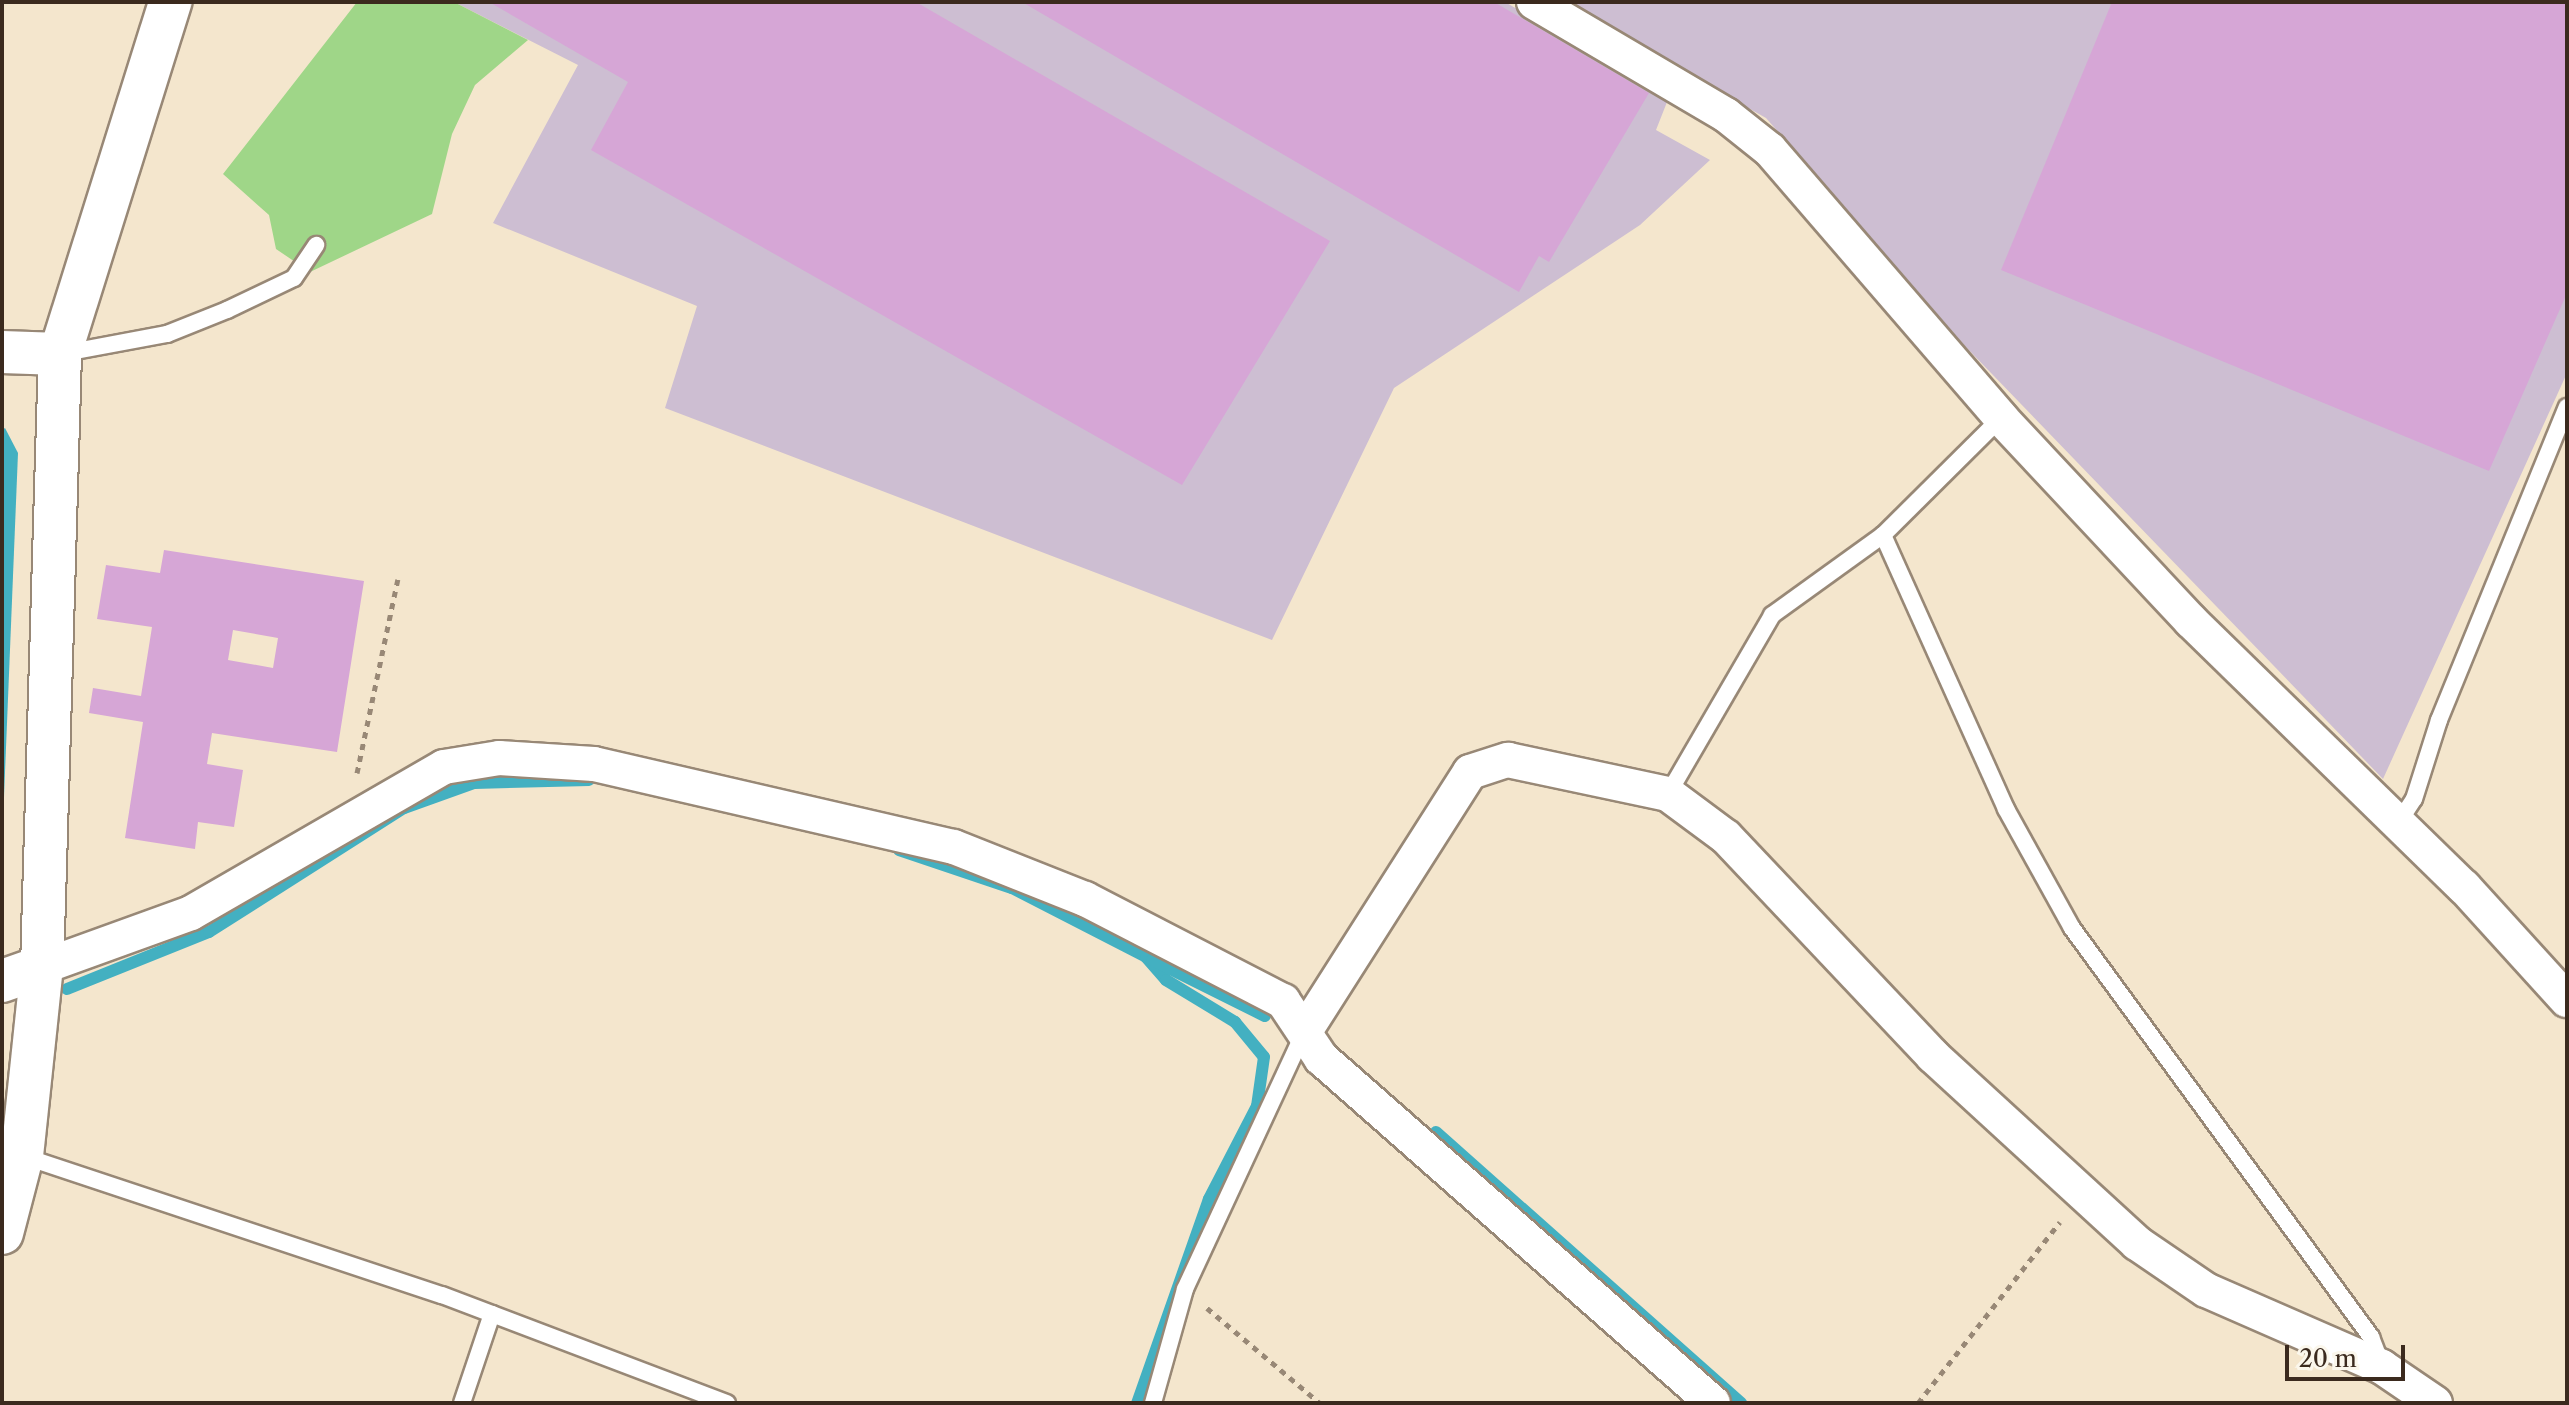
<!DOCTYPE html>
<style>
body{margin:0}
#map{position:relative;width:2569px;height:1405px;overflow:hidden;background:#f4e6cd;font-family:"Libre Caslon Text",serif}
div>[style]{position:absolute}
.industrial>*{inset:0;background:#cdbed2}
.green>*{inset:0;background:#9fd688}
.water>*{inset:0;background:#43b0c1}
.stream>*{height:12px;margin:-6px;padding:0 6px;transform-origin:6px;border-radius:6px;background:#43b0c1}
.building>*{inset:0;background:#d6a6d6}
.path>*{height:5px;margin-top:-2.5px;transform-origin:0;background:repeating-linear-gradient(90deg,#988876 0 6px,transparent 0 12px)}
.roads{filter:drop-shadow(2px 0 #988876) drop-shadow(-2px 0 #988876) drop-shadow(0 2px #988876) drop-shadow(0 -2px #988876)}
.service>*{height:16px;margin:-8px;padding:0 8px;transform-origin:8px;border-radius:8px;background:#fff}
.minor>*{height:34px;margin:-17px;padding:0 17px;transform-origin:17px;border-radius:17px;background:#fff}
.tertiary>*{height:42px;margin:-21px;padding:0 21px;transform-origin:21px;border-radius:21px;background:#fff}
span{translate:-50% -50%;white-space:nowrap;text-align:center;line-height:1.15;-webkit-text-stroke:6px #fbf7ec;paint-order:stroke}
.frame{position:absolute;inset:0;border:4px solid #3b2a1e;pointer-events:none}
.scale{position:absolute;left:2285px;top:1345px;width:120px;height:36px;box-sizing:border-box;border:4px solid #3b2a1e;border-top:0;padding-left:10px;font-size:24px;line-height:28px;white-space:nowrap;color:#3b2a1e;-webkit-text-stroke:6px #fbf7ec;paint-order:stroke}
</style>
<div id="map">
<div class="industrial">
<i style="clip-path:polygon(454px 2px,1505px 2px,1669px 97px,1656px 130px,1710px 160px,1640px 225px,1394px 388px,1272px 640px,665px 408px,697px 306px,493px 223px,578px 65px)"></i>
<i style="clip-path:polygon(1560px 2px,2567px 2px,2567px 373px,2383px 779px,1963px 344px,1766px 118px)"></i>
</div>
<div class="green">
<i style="clip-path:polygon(357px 2px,454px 2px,528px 40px,475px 85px,452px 134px,432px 214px,310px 272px,276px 249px,269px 215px,223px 174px)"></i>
</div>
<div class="water">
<i style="clip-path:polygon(5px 428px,18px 453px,2px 846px,2px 430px)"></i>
</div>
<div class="stream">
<i style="left:899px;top:850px;width:119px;rotate:18.6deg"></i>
<i style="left:1012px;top:888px;width:151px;rotate:27.2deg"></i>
<i style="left:1146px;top:957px;width:30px;rotate:49deg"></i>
<i style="left:1166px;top:980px;width:81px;rotate:31.3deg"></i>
<i style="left:1235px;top:1022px;width:45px;rotate:50.4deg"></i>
<i style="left:1264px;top:1057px;width:49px;rotate:98.1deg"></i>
<i style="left:1257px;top:1106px;width:105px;rotate:117.3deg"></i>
<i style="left:1209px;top:1199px;width:216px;rotate:109.4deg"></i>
<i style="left:1152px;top:960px;width:126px;rotate:26.4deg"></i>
<i style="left:67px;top:989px;width:153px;rotate:-21.9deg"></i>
<i style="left:209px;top:932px;width:231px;rotate:-32.5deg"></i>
<i style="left:404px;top:808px;width:74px;rotate:-19.7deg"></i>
<i style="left:474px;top:783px;width:115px;rotate:-1.5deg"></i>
<i style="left:1436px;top:1132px;width:408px;rotate:41.6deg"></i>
</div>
<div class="building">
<i style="clip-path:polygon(489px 2px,916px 2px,1330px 241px,1182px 485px,591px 150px,628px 82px)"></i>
<i style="clip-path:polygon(1022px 2px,1494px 2px,1649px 93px,1549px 262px,1539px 256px,1519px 292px)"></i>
<i style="clip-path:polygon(2112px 2px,2567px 2px,2567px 293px,2489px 471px,2001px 270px)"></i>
<i style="clip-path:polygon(evenodd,164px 550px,364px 581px,337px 752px,212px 733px,207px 764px,243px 770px,234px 827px,198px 822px,195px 849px,125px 838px,143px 722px,89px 713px,93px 688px,141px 696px,152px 627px,97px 619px,106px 565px,160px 573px,164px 550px,233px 630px,278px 638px,273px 668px,228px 660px,233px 630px)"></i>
</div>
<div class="path">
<i style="left:357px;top:773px;width:198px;rotate:-78.1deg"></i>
<i style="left:1207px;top:1308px;width:148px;rotate:40.1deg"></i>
<i style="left:1918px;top:1403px;width:230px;rotate:-51.9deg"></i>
</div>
<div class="roads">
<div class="service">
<i style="left:65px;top:353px;width:104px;rotate:-10.6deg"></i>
<i style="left:167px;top:334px;width:65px;rotate:-21.8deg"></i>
<i style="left:227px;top:310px;width:74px;rotate:-25.5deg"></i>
<i style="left:294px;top:278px;width:40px;rotate:-56deg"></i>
<i style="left:1883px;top:535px;width:300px;rotate:65.8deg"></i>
<i style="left:2006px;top:809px;width:136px;rotate:61deg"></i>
<i style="left:2072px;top:928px;width:507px;rotate:53.83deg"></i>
<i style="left:2371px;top:1337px;width:31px;rotate:69deg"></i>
<i style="left:1668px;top:794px;width:207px;rotate:-59.8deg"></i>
<i style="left:1772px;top:615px;width:137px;rotate:-35.8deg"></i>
<i style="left:1883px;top:535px;width:166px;rotate:-44.8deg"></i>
<i style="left:2397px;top:825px;width:31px;rotate:-57deg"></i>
<i style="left:2414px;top:799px;width:83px;rotate:-72.4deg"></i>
<i style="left:2439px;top:720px;width:338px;rotate:-67.8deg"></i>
<i style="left:23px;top:1156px;width:441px;rotate:18.4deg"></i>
<i style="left:442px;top:1295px;width:305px;rotate:20.8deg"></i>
<i style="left:462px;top:1403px;width:94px;rotate:-71.4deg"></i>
<i style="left:1153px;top:1403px;width:118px;rotate:-74.3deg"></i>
<i style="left:1185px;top:1289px;width:285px;rotate:-65.1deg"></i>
</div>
<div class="minor">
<i style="left:1534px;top:2px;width:223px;rotate:30.5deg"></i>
<i style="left:1726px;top:115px;width:56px;rotate:38.5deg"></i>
<i style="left:1770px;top:150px;width:354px;rotate:49.2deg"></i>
<i style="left:2001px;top:418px;width:278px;rotate:46.9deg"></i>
<i style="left:2191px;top:621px;width:381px;rotate:44.3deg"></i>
<i style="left:2464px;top:887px;width:153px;rotate:47.7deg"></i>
<i style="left:42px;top:967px;width:158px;rotate:-19.9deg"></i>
<i style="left:191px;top:913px;width:292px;rotate:-30deg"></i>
<i style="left:444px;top:767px;width:56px;rotate:-9.3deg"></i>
<i style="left:499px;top:758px;width:95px;rotate:3.6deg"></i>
<i style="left:594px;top:764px;width:369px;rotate:13deg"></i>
<i style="left:954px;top:847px;width:141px;rotate:21.7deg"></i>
<i style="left:1085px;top:899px;width:223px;rotate:27.3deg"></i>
<i style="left:1283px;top:1001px;width:69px;rotate:56.3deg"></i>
<i style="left:1321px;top:1058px;width:522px;rotate:41.35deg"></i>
<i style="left:1305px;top:1031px;width:307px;rotate:-57.5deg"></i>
<i style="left:1470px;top:772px;width:40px;rotate:-18deg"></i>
<i style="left:1508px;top:760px;width:164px;rotate:12deg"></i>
<i style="left:1668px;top:794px;width:72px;rotate:36.6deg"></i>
<i style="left:1726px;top:837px;width:301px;rotate:46.6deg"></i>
<i style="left:1933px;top:1056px;width:277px;rotate:42.5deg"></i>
<i style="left:2137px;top:1243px;width:83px;rotate:34.3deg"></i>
<i style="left:2206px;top:1290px;width:192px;rotate:23.6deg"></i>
<i style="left:2382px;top:1367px;width:64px;rotate:34.2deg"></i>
</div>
<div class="tertiary">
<i style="left:2px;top:352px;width:58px;rotate:2deg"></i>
<i style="left:2px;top:981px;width:42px;rotate:-19.3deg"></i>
<i style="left:2px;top:1233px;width:80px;rotate:-75.4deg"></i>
<i style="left:22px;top:1156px;width:190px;rotate:-84deg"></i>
<i style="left:42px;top:967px;width:613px;rotate:-88.32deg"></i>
<i style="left:60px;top:354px;width:369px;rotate:-72.6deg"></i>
</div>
</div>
<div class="frame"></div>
<div class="scale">20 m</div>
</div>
